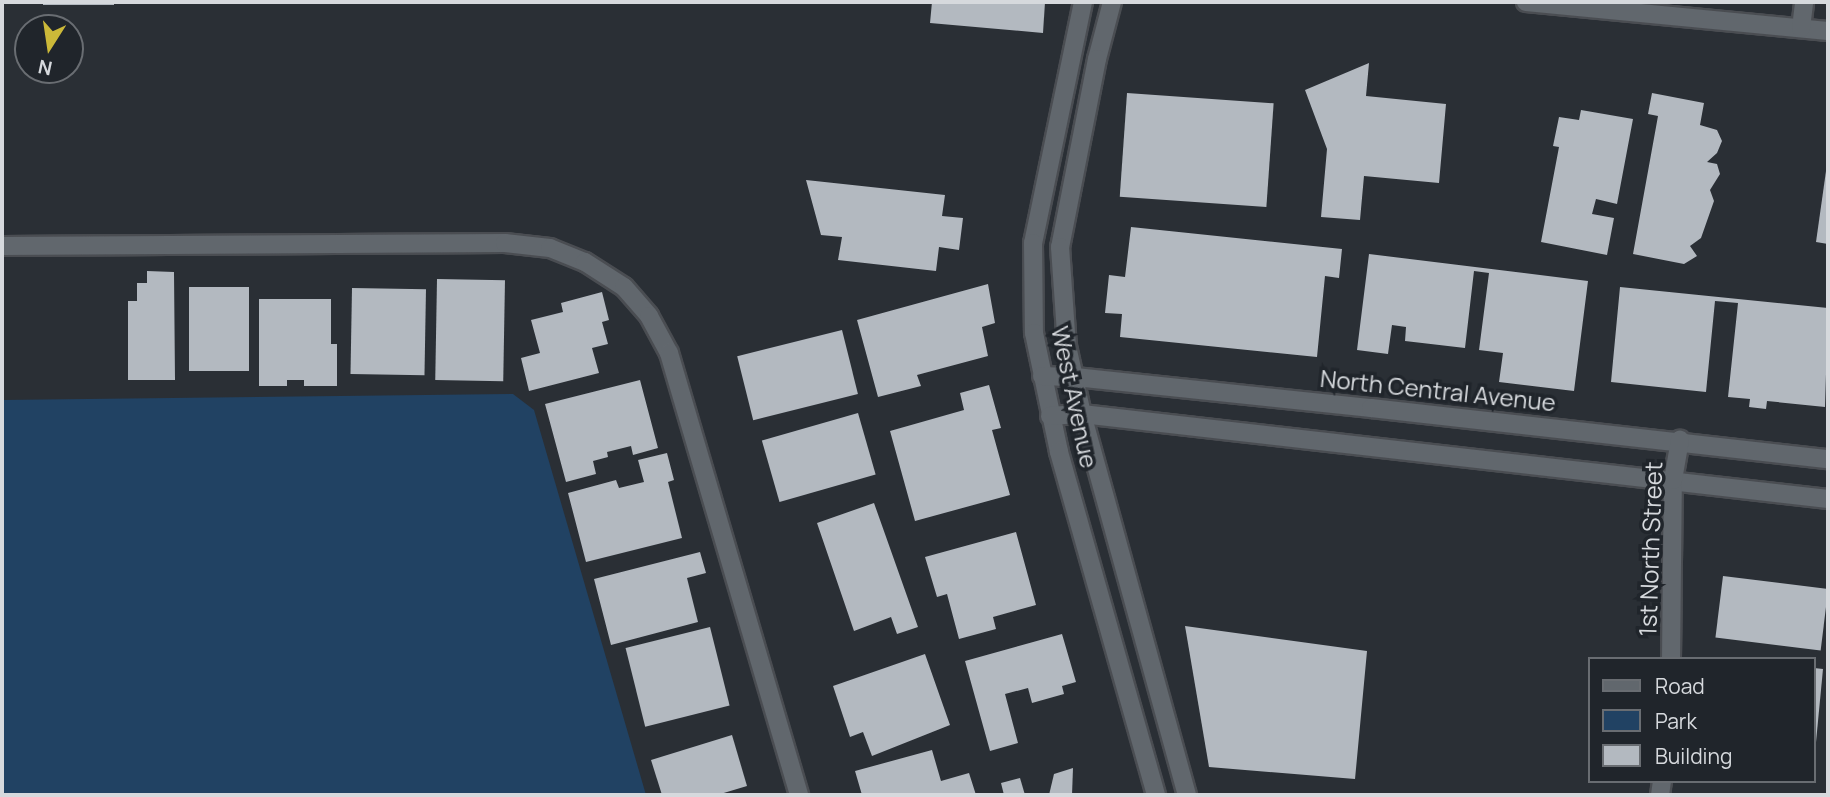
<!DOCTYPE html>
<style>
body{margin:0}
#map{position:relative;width:1830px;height:797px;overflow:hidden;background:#2a2f35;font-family:Manrope,sans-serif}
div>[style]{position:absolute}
.green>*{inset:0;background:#214263}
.building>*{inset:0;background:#b3b9c0;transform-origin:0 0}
.roads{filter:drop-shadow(2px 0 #4a4d52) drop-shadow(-2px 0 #4a4d52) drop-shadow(0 2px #4a4d52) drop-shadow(0 -2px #4a4d52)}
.minor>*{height:18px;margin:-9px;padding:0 9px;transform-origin:9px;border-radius:9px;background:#61676d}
span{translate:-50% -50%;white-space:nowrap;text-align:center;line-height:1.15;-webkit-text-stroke:7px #20252b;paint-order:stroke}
.street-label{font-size:24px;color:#d6d9dd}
.frame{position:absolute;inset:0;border:4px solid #d6d9dd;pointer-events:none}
.legend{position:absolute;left:1588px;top:657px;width:228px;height:126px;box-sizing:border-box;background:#20252b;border:2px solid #696d72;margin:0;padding:9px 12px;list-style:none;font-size:21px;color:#d6d9dd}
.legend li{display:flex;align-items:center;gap:14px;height:35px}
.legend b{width:35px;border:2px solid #696d72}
.north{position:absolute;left:14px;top:14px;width:70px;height:70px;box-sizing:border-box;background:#20252b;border:2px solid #696d72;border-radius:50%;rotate:192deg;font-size:19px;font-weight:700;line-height:28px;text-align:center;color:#d6d9dd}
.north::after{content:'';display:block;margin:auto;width:24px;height:32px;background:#ccb939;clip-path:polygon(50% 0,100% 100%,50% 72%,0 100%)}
</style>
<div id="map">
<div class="green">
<i style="clip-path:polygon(513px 394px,534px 410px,646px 795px,2px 795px,2px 400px)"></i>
</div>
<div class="building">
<i style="left:43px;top:2px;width:71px;height:3px"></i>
<i style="clip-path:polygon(932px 2px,1045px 2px,1043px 33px,930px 23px)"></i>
<i style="clip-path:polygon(1369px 63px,1366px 96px,1446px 104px,1439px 183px,1364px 176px,1360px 220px,1321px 217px,1327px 149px,1305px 90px)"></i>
<i style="left:1127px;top:93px;width:147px;height:104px;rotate:4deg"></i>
<i style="clip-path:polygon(1652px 93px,1704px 103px,1700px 125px,1717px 130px,1722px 141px,1717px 153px,1707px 162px,1717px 164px,1720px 174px,1710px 190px,1714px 201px,1701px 238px,1690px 246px,1697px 256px,1684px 264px,1633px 254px,1658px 116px,1648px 114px)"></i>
<i style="clip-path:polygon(1581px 110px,1633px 119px,1617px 204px,1596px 199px,1592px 214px,1614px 218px,1607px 255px,1541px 242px,1559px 147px,1553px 146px,1559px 117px,1579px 120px)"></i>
<i style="clip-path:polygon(1827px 164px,1828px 164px,1828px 244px,1816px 242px)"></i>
<i style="clip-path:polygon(806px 180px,945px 195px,942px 216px,963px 218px,959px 250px,939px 247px,936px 271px,838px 260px,842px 237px,821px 235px)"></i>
<i style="clip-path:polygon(1131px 227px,1342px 249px,1339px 278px,1325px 276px,1317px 357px,1120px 337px,1122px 314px,1105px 313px,1109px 275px,1125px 277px)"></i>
<i style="clip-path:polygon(1369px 254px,1588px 281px,1574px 391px,1499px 382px,1503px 353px,1479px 350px,1489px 273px,1474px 271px,1465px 348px,1405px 341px,1406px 327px,1392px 325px,1388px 354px,1357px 350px)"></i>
<i style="clip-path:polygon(147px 271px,174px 272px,175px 380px,128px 380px,128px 301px,137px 301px,137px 283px,147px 283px)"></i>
<i style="left:437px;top:279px;width:68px;height:101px;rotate:1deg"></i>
<i style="clip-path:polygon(988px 284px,995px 323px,982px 327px,988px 356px,917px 375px,921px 386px,878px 397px,857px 320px)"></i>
<i style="left:189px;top:287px;width:60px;height:84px"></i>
<i style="clip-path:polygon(1620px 287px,1828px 308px,1825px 407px,1767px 401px,1766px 409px,1749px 407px,1750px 399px,1728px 397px,1738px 303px,1715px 301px,1706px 392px,1611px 382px)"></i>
<i style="left:352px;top:288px;width:74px;height:86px;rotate:1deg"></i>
<i style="clip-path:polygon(602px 292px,609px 320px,602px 322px,608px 344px,592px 348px,599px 373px,529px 391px,521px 358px,540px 353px,531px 320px,563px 312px,561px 303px)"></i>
<i style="clip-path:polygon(259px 299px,331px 299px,331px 344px,337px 344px,337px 386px,304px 386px,304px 380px,287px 380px,287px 386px,259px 386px)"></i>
<i style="left:842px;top:330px;width:66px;height:108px;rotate:76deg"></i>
<i style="clip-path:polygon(640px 380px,658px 448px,633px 455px,631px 446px,607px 452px,608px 457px,593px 461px,596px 474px,566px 482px,545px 404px)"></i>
<i style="clip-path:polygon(989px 385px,1001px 428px,992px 430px,1010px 495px,915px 521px,890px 431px,964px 410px,960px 393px)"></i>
<i style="left:858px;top:413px;width:64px;height:100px;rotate:74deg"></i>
<i style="clip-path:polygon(667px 453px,674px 480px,668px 482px,682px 538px,586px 562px,568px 493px,616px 480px,619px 488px,644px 482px,638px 460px)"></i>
<i style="clip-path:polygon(874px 503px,918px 627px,897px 634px,891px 617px,854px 631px,817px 523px)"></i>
<i style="clip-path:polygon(1016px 532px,1036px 605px,993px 617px,996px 629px,959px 639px,947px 594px,937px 597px,925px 557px)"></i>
<i style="clip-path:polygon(700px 552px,706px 573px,687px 578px,698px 622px,611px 645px,594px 579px)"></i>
<i style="left:1723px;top:576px;width:106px;height:62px;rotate:7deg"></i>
<i style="clip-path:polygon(1185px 626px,1367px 651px,1355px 779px,1209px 767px)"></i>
<i style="left:710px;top:627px;width:81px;height:87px;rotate:76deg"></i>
<i style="clip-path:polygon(1062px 634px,1076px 682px,1062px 686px,1064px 694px,1032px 703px,1028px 688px,1005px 694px,1018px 743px,990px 751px,965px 661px)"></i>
<i style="clip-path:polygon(925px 654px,950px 725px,872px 756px,863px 732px,850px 737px,833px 686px)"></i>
<i style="clip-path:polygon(1814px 668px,1823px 669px,1816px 742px,1814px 742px)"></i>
<i style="clip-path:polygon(732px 735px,747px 786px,717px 795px,662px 795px,651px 760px)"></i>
<i style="clip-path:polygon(932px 750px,941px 781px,969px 773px,976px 795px,862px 795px,855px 771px)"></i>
<i style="clip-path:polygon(1073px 768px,1072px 795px,1049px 795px,1054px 774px)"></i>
<i style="clip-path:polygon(1020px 778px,1025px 795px,1004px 795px,1001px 783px)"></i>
</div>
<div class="roads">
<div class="minor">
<i style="left:1083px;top:2px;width:246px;rotate:101.7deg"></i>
<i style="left:1033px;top:243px;width:90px;rotate:89.4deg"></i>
<i style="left:1034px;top:333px;width:122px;rotate:78.1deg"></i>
<i style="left:1059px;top:452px;width:356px;rotate:74.2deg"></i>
<i style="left:1112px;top:2px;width:59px;rotate:104.7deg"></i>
<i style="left:1097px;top:59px;width:192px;rotate:101.1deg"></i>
<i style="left:1060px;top:247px;width:99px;rotate:86deg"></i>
<i style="left:1067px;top:346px;width:70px;rotate:77.6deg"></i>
<i style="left:1082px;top:414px;width:395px;rotate:74.6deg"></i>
<i style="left:1526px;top:2px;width:303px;rotate:5.5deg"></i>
<i style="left:1801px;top:28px;width:26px;rotate:-83deg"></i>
<i style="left:2px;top:246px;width:503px;rotate:-0.34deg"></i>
<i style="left:505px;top:243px;width:45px;rotate:6.3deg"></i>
<i style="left:550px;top:248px;width:38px;rotate:22deg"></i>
<i style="left:585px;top:262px;width:46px;rotate:32.7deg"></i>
<i style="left:624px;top:287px;width:38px;rotate:49deg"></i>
<i style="left:649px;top:316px;width:42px;rotate:61.6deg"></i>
<i style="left:669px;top:353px;width:461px;rotate:73.6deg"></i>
<i style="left:1042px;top:376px;width:33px;rotate:2deg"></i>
<i style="left:1075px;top:377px;width:298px;rotate:6deg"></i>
<i style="left:1371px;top:408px;width:460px;rotate:6.4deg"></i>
<i style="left:1050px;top:416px;width:32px;rotate:-4deg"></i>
<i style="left:1082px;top:414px;width:751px;rotate:6.5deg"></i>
<i style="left:1671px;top:659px;width:179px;rotate:-89.4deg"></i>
<i style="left:1673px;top:480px;width:41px;rotate:-80.1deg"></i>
<i style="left:1660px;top:795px;width:14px;rotate:-82deg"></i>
</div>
</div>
<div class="street-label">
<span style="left:1438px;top:390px;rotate:6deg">North Central Avenue</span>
<span style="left:1075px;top:397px;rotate:78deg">West Avenue</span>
<span style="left:1650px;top:549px;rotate:-88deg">1st North Street</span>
</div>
<div class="frame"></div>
<ul class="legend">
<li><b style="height:9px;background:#61676d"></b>Road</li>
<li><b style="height:19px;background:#214263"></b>Park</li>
<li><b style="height:19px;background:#b3b9c0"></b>Building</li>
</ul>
<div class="north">N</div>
</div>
